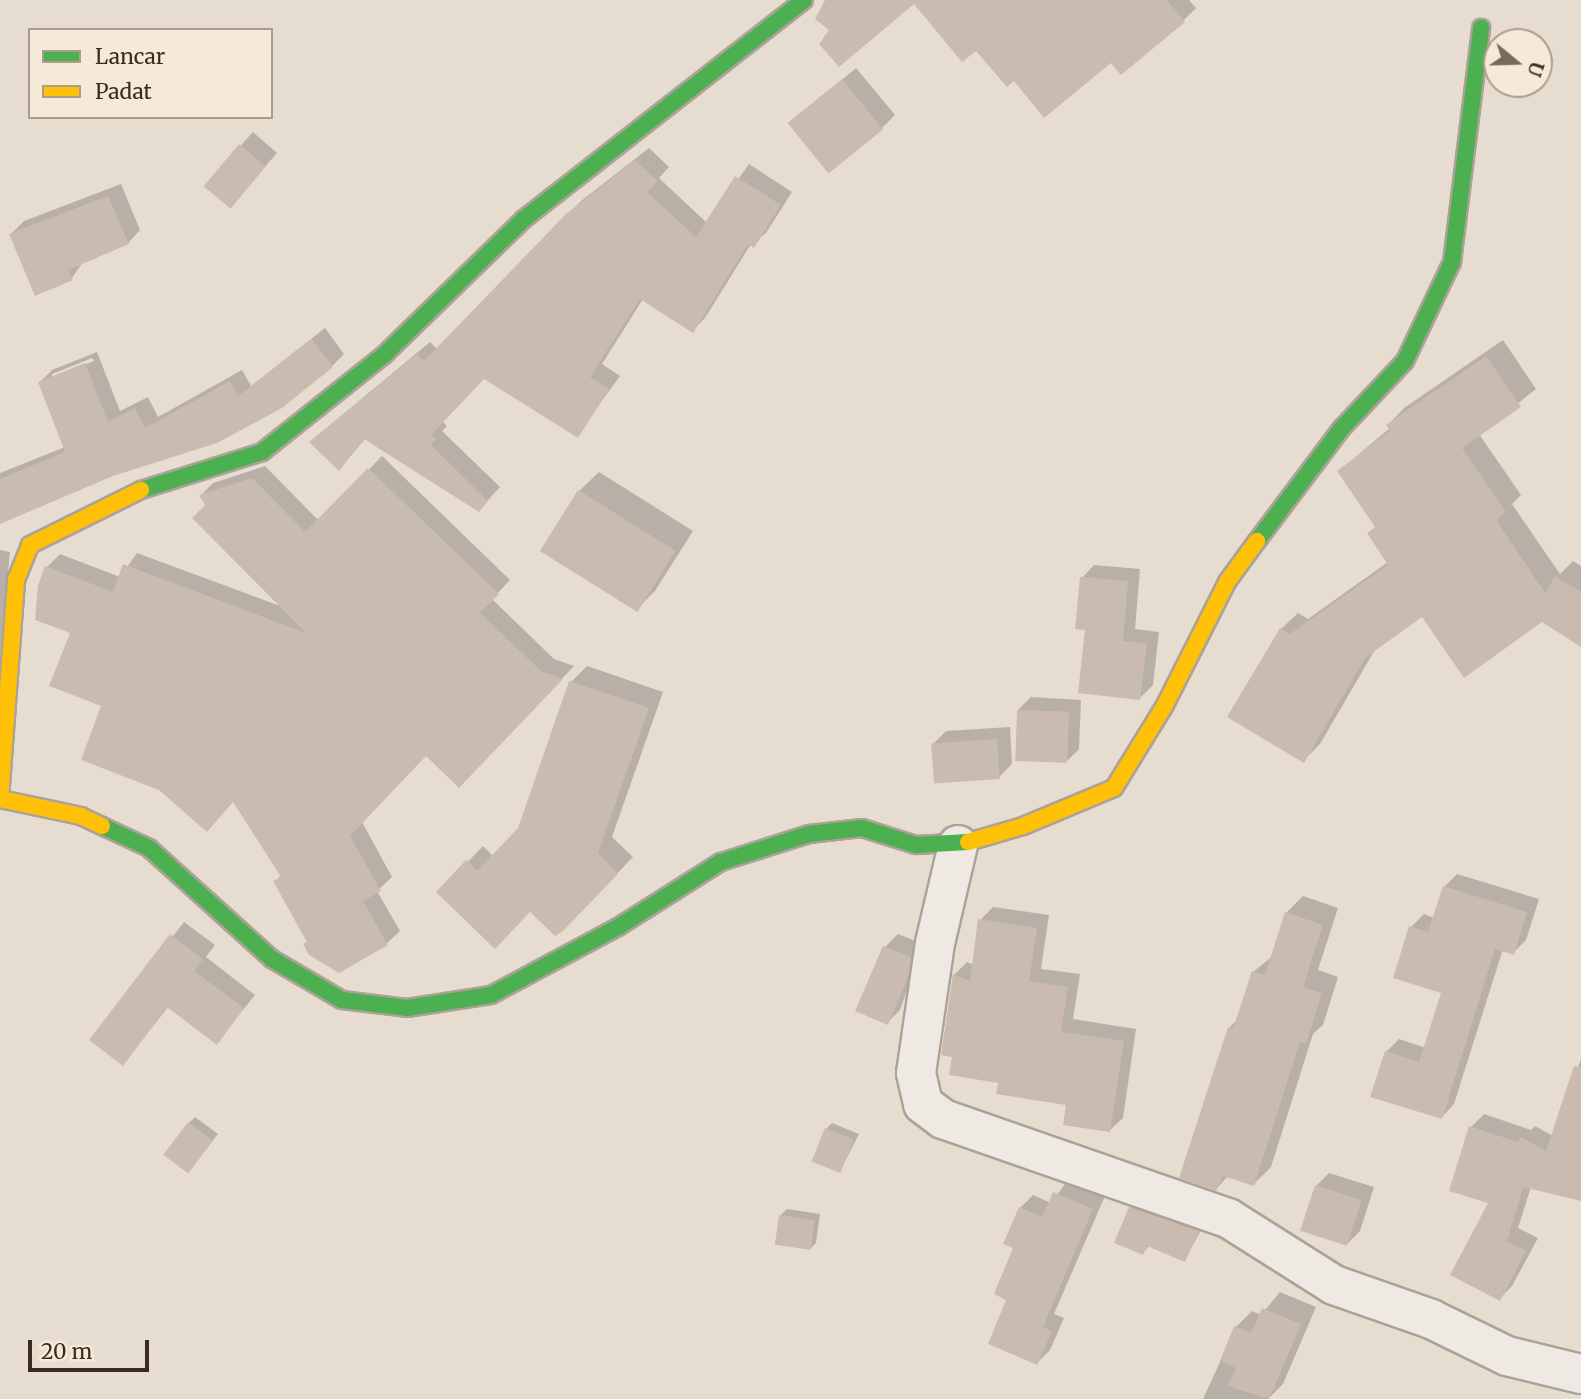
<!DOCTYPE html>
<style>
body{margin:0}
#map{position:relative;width:1581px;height:1399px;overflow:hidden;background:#e6ddd0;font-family:Merriweather,serif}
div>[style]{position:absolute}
.shadow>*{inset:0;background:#0003}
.building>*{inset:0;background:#cabbb1;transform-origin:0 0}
.roads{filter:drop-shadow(2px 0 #aca298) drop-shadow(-2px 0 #aca298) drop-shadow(0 2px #aca298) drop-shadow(0 -2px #aca298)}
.street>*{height:38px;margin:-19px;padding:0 19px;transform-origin:19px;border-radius:19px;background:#eee9e2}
.fast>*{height:16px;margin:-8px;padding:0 8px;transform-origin:8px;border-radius:8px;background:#4caf50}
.slow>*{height:16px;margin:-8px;padding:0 8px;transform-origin:8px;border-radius:8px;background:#ffc107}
span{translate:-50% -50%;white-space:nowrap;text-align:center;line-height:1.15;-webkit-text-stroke:5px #f6e9d7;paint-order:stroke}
.legend{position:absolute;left:28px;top:28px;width:245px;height:91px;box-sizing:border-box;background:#f6e9d7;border:2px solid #ab9d8e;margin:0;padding:9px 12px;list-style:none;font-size:21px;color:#3b2a20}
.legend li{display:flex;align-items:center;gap:14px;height:35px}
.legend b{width:35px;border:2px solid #ab9d8e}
.north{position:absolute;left:1483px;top:28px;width:70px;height:70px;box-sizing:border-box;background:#f6e9d7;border:2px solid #ab9d8e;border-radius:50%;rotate:109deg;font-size:19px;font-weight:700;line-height:28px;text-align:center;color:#3b2a20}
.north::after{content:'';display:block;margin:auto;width:24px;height:32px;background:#77695e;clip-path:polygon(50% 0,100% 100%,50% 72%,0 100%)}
.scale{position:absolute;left:28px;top:1340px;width:121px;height:32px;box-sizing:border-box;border:4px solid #3b2a20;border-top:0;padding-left:9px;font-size:21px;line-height:24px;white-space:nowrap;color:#3b2a20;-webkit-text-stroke:5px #f6e9d7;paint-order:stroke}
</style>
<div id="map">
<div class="shadow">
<i style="clip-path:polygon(826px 0,1189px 0,1196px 8px,1183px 21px,1112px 60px,1014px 79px,915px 2px,831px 29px)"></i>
<i style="clip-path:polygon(856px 68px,895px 115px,882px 128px,790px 124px)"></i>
<i style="clip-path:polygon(253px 132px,277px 153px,242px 193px,205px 185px)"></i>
<i style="clip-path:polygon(649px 148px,669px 167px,659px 178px,707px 223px,749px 164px,792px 192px,766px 233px,751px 244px,705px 318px,692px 331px,643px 299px,602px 364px,620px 376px,577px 435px,484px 377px,442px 421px,447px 426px,442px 431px,500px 487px,479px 510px,366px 438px,339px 469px,324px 430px,430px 342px,437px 349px,581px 201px)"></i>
<i style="clip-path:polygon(121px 184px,140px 230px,128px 243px,83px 262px,72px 278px,11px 234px,24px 221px)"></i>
<i style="clip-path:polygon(evenodd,325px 328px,344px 354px,332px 366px,113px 475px,0 522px,0 473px,65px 447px,40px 382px,52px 370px,97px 352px,120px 411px,148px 397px,158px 417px,242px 370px,251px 386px,325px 328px,92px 358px,94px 361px,52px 378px,52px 374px,92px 358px)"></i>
<i style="clip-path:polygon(1503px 340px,1536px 389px,1479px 434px,1521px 495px,1512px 504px,1560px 574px,1573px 561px,1581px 566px,1581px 645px,1542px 620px,1423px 615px,1376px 648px,1320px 744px,1303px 761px,1281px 629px,1298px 613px,1308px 619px,1388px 562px,1376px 526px,1339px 471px,1390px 428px,1388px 425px,1404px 408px)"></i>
<i style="clip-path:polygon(382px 456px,510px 580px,492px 599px,554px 659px,574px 666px,472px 773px,427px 754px,362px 822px,392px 877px,377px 891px,400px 931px,387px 943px,339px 971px,309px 941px,275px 882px,281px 875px,234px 800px,104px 705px,72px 632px,39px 585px,47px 567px,60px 554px,120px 577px,137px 553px,283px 607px,201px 495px,213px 483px,265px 466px,319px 521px)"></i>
<i style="clip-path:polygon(599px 472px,693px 531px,655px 591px,636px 610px,542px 551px,579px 491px)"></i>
<i style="clip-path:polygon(0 550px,10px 552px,0 659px)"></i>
<i style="clip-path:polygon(1094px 565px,1140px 569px,1135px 629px,1159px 632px,1153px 685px,1140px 698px,1082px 578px)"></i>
<i style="clip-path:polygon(587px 666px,663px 692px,612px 837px,633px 857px,578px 914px,439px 892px,483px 846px,493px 856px,519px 829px,571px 682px)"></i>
<i style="clip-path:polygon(1031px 697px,1081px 700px,1079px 749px,1066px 762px,1018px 710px)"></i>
<i style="clip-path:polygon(1010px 727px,1012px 764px,999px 777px,933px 744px,946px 731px)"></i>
<i style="clip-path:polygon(1457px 874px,1539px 899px,1526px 940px,1513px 953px,1503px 949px,1454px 1104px,1442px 1117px,1386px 1052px,1399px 1039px,1426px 1048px,1444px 992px,1411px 927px,1424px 914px,1434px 918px,1444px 887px)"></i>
<i style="clip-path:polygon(1303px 896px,1338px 908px,1318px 970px,1338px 977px,1323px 1025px,1313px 1034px,1271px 1167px,1254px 1184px,1228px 1176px,1216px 1189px,1229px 1028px,1239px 1018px,1253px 972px,1273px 956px,1286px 913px)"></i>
<i style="clip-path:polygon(993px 907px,1049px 915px,1041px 969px,1080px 974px,1073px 1019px,1136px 1029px,1123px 1118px,1110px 1130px,1068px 1103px,1000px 1082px,954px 1055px,954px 975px,967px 962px,974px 965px,980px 920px)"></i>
<i style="clip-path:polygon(184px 922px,215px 945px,206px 957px,255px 995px,217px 1042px,169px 1006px,123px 1064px,92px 1040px)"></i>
<i style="clip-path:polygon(898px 934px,923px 944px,900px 1010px,887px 1023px,885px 947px)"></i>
<i style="clip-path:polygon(1581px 1059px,1581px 1196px,1531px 1187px,1518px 1228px,1538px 1238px,1512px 1286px,1499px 1299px,1490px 1202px,1471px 1127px,1484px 1114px,1531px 1130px,1535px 1126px,1553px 1136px)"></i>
<i style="clip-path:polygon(195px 1117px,218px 1134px,194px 1165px,189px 1123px)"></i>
<i style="clip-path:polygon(832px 1123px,859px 1134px,840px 1171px,826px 1129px)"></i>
<i style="clip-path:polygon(1329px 1173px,1374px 1187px,1360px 1231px,1347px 1244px,1316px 1186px)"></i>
<i style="clip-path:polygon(1068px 1180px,1105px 1196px,1054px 1314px,1064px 1318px,1050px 1350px,1037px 1363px,1009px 1299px,1020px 1208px,1033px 1195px,1051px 1203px)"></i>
<i style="clip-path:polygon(1137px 1202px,1204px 1225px,1185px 1259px,1150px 1245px,1143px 1253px,1131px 1208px)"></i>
<i style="clip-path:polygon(787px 1209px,820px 1214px,816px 1243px,810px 1249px,781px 1215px)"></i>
<i style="clip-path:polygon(1280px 1292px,1316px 1307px,1283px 1384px,1268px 1399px,1203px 1399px,1236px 1327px,1252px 1311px,1261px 1315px)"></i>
</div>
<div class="building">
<i style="clip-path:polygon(825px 0,1167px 0,1185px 22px,1121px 75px,1111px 63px,1044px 118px,1014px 81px,1007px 87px,976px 51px,962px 62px,914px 4px,839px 67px,819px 44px,829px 30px,815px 19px)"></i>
<i style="left:842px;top:79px;width:65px;height:70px;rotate:51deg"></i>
<i style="left:239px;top:144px;width:35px;height:55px;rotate:40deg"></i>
<i style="clip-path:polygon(635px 160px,658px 181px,647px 192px,696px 237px,735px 176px,781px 205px,754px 248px,748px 244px,693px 333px,640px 299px,590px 377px,609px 389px,578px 438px,484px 379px,431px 435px,436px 439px,431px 445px,488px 501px,479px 512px,364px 439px,339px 471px,309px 442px,417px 354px,424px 361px,566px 214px)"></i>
<i style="clip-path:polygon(108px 196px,129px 244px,68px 270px,73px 280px,35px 296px,9px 234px)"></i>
<i style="clip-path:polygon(312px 339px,333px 367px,282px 408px,217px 443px,113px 476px,0 524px,0 479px,65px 452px,38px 382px,85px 363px,108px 422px,135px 408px,145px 428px,230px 381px,238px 396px)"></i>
<i style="clip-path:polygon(1486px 356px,1521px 407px,1462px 448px,1506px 512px,1496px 520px,1545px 593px,1555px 576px,1581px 592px,1581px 647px,1542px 622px,1464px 678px,1422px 617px,1365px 658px,1304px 763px,1227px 717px,1280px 628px,1290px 634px,1388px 565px,1367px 533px,1375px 527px,1337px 471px,1390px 431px,1386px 425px)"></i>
<i style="clip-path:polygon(368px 468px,499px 594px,480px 613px,541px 671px,563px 679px,459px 788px,426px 756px,350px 836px,381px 891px,363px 901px,388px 945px,339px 973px,309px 955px,303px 944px,307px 942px,273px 881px,281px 877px,233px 802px,207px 832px,159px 790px,81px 760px,101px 706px,49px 686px,70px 633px,35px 620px,38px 585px,45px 566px,113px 592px,123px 564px,306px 633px,192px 518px,205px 505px,199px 495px,252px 478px,305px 532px)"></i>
<i style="left:578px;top:490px;width:115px;height:72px;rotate:32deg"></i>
<i style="clip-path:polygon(1080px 577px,1128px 581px,1123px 641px,1147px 644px,1140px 700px,1078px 693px,1085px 630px,1075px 629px)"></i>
<i style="clip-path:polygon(569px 681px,649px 708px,598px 853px,618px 874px,562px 932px,555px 936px,530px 912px,495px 949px,436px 892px,466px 860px,477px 871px,518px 828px)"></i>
<i style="left:1017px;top:710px;width:52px;height:51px;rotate:2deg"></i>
<i style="left:997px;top:739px;width:40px;height:66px;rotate:86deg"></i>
<i style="clip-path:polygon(1443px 886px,1527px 912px,1514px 955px,1495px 949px,1442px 1119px,1370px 1097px,1385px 1051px,1419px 1062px,1441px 993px,1393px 978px,1409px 926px,1428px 932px)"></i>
<i style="clip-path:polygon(1285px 912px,1323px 925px,1303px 987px,1322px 993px,1306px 1044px,1300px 1042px,1254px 1186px,1223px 1176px,1216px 1191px,1179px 1178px,1228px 1027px,1233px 1029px,1252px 971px,1265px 975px)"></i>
<i style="clip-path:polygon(978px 919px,1037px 928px,1029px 981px,1068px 987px,1061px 1032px,1124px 1041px,1110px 1132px,1063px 1125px,1066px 1105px,996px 1094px,998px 1083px,949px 1075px,952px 1057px,941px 1055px,953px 974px,970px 981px)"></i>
<i style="clip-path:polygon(170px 934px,203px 959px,194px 971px,244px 1008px,217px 1045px,167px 1007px,123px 1066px,89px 1040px)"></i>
<i style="clip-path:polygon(883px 946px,911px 957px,908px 977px,888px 1025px,855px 1011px)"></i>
<i style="clip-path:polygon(1574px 1066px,1581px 1067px,1581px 1201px,1523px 1187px,1507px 1241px,1526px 1251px,1500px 1301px,1450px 1275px,1488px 1203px,1449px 1191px,1469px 1126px,1518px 1142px,1521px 1137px,1546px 1151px)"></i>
<i style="left:188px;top:1122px;width:31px;height:41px;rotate:37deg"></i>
<i style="left:825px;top:1128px;width:31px;height:36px;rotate:22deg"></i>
<i style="left:1315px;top:1185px;width:49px;height:48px;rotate:18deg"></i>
<i style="clip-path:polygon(1053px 1192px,1093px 1209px,1043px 1327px,1052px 1331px,1037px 1365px,988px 1344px,1006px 1300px,994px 1294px,1013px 1248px,1003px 1244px,1019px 1207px,1042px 1217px)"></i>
<i style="clip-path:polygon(1129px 1207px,1199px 1231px,1185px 1262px,1147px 1246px,1143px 1255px,1114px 1243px)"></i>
<i style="left:779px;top:1215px;width:36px;height:30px;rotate:8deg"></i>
<i style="clip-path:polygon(1262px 1308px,1301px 1324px,1269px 1399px,1228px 1386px,1236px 1368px,1220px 1361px,1234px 1326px,1251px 1333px)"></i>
</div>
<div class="roads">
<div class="street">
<i style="left:958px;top:845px;width:101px;rotate:103.2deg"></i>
<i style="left:935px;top:943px;width:131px;rotate:98.3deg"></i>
<i style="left:916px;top:1073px;width:32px;rotate:77deg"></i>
<i style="left:923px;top:1104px;width:25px;rotate:37deg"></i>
<i style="left:943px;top:1119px;width:302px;rotate:19.2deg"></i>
<i style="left:1228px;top:1218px;width:125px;rotate:32.3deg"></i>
<i style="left:1334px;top:1285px;width:103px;rotate:19.3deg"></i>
<i style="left:1431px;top:1319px;width:85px;rotate:26deg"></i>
<i style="left:1507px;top:1356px;width:76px;rotate:13.7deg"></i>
</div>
<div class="fast">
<i style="left:141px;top:490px;width:127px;rotate:-17.4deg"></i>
<i style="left:262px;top:452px;width:157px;rotate:-38.5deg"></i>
<i style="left:385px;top:354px;width:194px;rotate:-44.2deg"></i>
<i style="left:524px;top:219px;width:355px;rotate:-38deg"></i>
<i style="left:1257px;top:541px;width:140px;rotate:-53.1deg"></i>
<i style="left:1341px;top:429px;width:93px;rotate:-46.7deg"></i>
<i style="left:1405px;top:361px;width:110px;rotate:-64.6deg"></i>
<i style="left:1452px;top:262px;width:236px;rotate:-82.9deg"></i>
<i style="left:102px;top:826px;width:52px;rotate:25.1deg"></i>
<i style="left:149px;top:848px;width:166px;rotate:42.1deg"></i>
<i style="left:272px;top:959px;width:81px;rotate:30.4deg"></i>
<i style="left:342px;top:1000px;width:65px;rotate:7deg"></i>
<i style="left:407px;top:1008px;width:85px;rotate:-8.8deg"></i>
<i style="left:491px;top:995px;width:144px;rotate:-28.2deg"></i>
<i style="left:618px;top:927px;width:122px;rotate:-32.3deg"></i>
<i style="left:721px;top:862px;width:92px;rotate:-17.7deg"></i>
<i style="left:809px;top:834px;width:53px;rotate:-6.5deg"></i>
<i style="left:862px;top:828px;width:57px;rotate:17.5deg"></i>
<i style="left:916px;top:845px;width:52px;rotate:-3.3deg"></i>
</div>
<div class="slow">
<i style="left:102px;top:826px;width:23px;rotate:-155deg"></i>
<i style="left:81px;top:816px;width:83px;rotate:-168.1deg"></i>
<i style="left:0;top:799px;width:220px;rotate:-85.8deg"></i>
<i style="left:16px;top:580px;width:38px;rotate:-68deg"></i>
<i style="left:30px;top:545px;width:124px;rotate:-26.4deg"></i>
<i style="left:968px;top:842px;width:57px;rotate:-16.2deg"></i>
<i style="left:1023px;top:826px;width:99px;rotate:-22.7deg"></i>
<i style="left:1114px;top:788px;width:97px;rotate:-58.4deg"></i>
<i style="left:1165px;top:705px;width:138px;rotate:-63.2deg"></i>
<i style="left:1227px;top:582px;width:51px;rotate:-53.8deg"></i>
</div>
</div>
<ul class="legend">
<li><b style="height:9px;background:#4caf50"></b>Lancar</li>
<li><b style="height:9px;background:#ffc107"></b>Padat</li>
</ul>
<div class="north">U</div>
<div class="scale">20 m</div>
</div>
